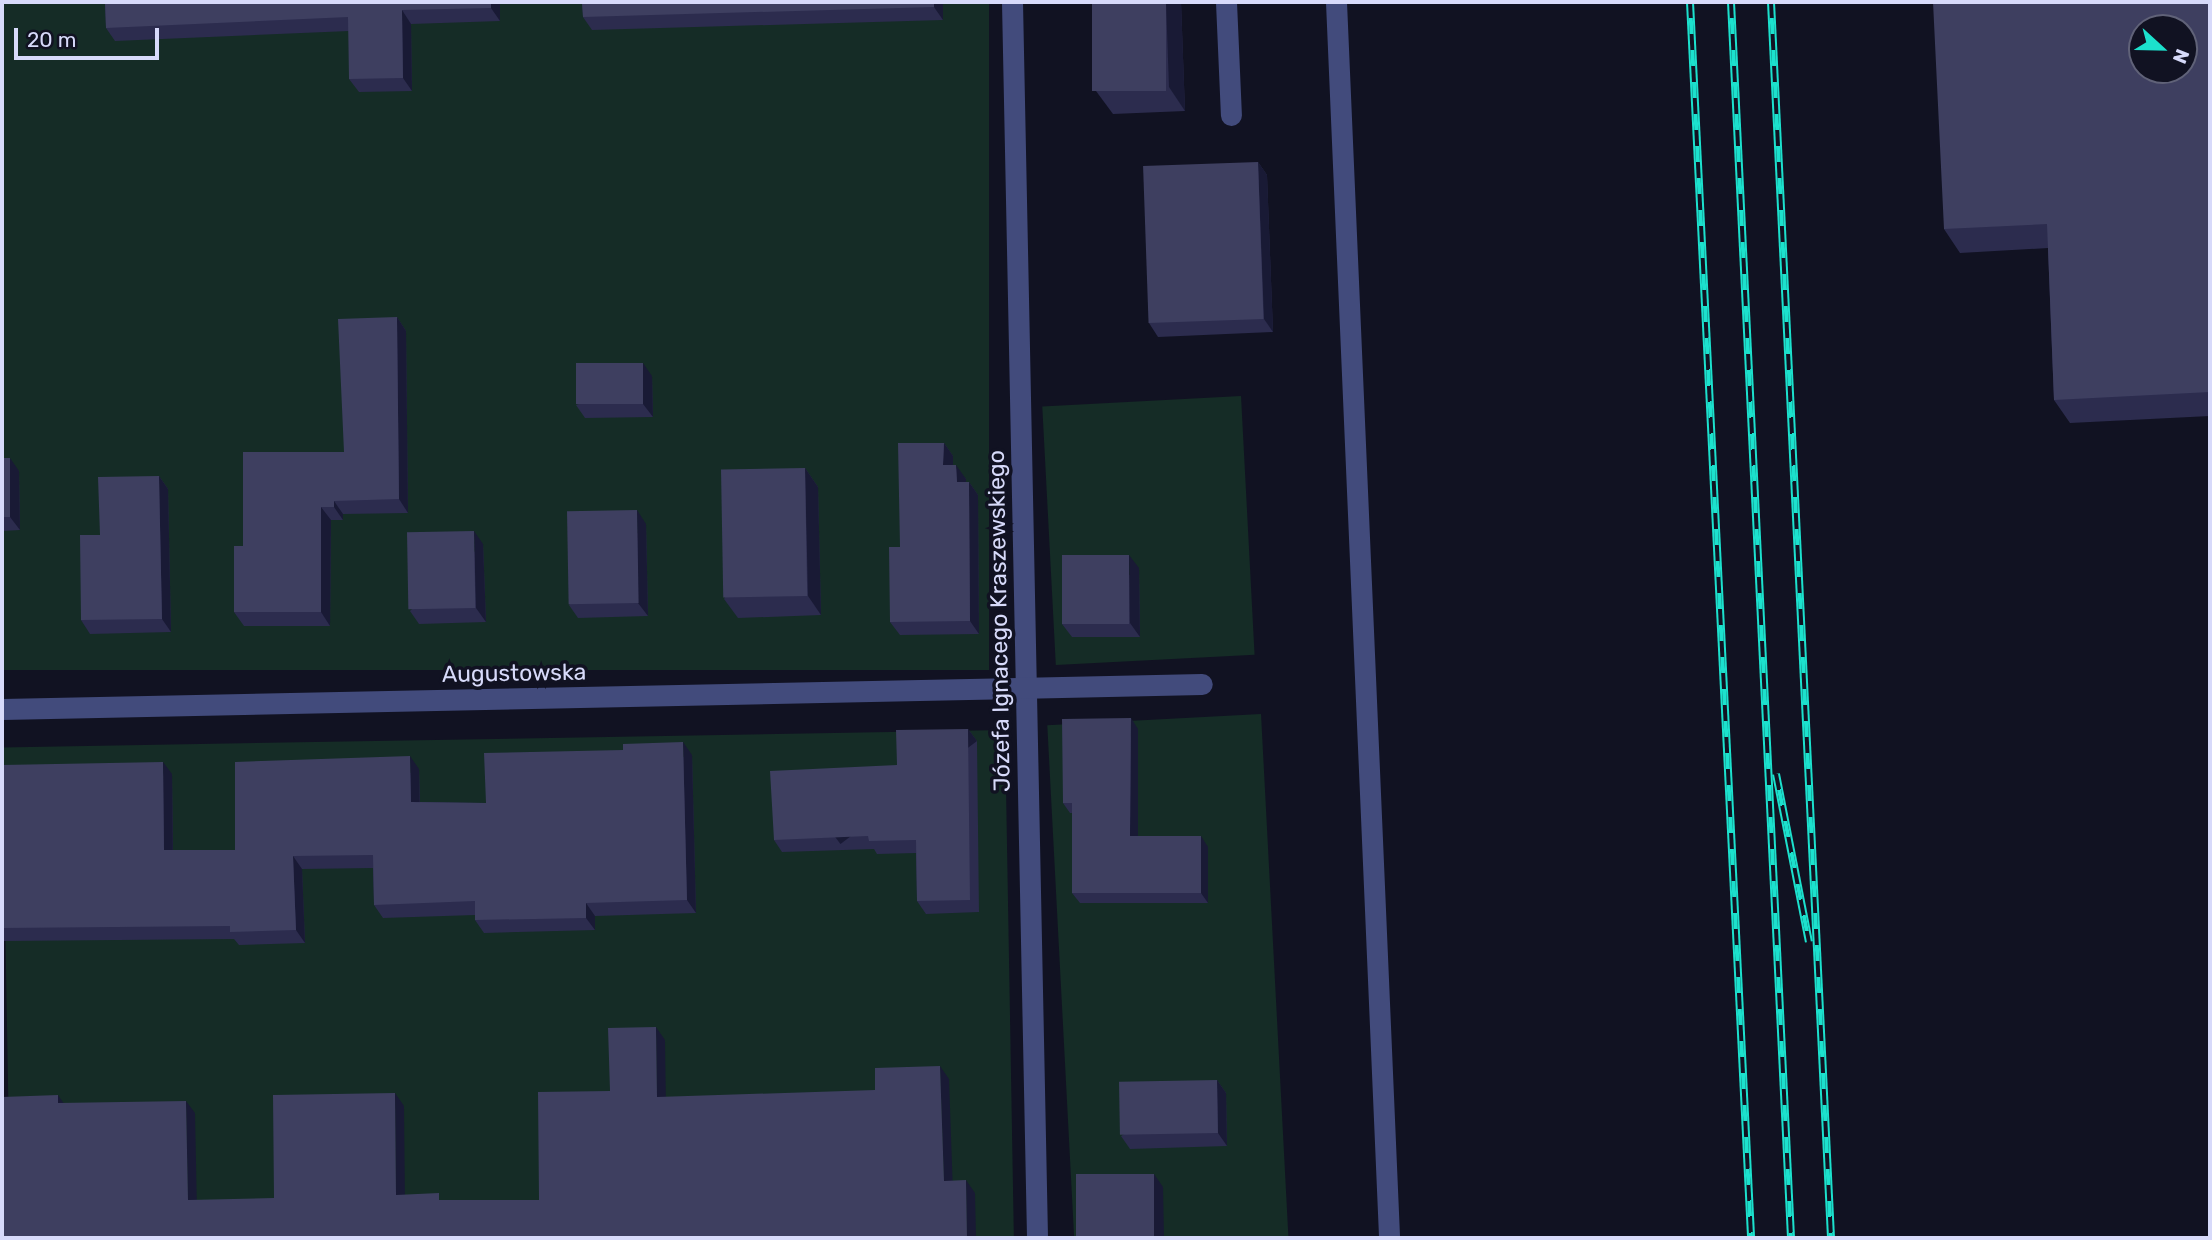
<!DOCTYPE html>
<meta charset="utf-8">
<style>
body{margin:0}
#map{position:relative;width:2212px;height:1240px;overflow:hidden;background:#111222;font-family:Rubik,sans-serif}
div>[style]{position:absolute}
.green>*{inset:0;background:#152c26;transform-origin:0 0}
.minor>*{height:21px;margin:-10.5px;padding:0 10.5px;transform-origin:10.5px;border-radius:10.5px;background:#424b7c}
.rail>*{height:8px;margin-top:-4px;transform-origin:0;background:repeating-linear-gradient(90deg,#111222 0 16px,#1ce1cd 0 32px);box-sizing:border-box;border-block:2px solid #1ce1cd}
.wall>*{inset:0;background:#2c2c4e}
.shaded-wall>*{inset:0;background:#191a35;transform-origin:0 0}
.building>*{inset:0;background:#3e3f60;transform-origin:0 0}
span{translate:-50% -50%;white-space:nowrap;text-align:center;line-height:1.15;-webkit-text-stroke:7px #111222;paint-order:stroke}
.street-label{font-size:23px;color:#d7dafa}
.frame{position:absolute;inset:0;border:4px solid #d7dafa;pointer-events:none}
.north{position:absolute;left:2128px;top:14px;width:70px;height:70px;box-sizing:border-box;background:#111222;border:2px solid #606278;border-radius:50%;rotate:112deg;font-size:19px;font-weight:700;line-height:28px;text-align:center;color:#d7dafa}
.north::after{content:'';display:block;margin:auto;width:24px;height:32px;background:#1ce1cd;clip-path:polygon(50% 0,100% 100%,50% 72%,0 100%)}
.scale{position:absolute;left:14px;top:28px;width:145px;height:32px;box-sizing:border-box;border:4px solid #d7dafa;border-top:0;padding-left:9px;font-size:21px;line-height:24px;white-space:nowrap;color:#d7dafa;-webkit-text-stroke:5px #111222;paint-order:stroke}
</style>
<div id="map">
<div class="green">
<i style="left:2px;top:2px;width:987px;height:668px"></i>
<i style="left:1241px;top:396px;width:259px;height:199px;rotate:87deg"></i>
<i style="left:1261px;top:714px;width:525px;height:214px;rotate:87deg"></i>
<i style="left:1005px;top:730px;width:508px;height:1003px;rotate:89deg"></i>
</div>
<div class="minor">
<i style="left:1012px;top:2px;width:1236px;rotate:88.84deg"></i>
<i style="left:1226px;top:2px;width:113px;rotate:87.5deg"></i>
<i style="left:1336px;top:2px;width:1237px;rotate:87.54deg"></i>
<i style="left:2px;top:709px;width:1200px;rotate:-1.19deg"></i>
</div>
<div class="rail">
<i style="left:1690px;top:2px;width:1238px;rotate:87.17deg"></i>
<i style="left:1731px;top:2px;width:1237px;rotate:87.22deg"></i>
<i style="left:1771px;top:2px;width:1237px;rotate:87.22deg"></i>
<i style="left:1776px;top:774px;width:171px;rotate:78.9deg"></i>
</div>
<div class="wall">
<i style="clip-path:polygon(105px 2px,500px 2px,500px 21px,411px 24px,412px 91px,359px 92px,349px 79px,349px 31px,115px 41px,106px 28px)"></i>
<i style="clip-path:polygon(582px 2px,943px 2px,943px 20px,592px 30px,583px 17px)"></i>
<i style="clip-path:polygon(1092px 2px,1181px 2px,1185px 111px,1113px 114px,1096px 91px)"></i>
<i style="clip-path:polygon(2210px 2px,2210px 416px,2070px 423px,2054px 400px,2048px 248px,1960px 253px,1944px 229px)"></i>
<i style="clip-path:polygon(1258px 162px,1267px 175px,1273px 332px,1158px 337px,1149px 323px)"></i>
<i style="clip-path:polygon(397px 317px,406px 331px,408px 513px,343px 514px,343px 520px,331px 520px,330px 626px,244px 626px,234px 612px,243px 546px,344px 452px)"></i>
<i style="clip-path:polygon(652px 376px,653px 417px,585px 418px,576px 405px)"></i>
<i style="clip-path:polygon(944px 443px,953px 456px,953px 465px,966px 479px,966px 482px,969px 482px,978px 495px,979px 634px,900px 635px,890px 622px,900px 547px)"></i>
<i style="clip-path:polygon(2px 458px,19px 471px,20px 530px,2px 531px)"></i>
<i style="clip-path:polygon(805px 468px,818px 487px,821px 615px,738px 618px,724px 599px)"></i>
<i style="clip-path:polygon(159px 476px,168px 489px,171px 632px,90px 634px,81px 620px,100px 535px)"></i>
<i style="clip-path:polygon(646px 524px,648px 616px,578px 618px,569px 605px)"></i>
<i style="clip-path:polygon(483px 544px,486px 622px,419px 624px,410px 611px)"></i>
<i style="clip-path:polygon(1139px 568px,1140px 637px,1072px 637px,1062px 624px)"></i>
<i style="clip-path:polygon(968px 729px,977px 741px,979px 912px,926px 914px,917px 901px,916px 853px,877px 854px,874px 849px,782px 852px,774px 840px,897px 765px)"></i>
<i style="clip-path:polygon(1138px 729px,1138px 836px,1208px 847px,1208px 903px,1080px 903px,1072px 893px,1072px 813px,1070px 813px,1063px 803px)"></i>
<i style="clip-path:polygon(692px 755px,696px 913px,595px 916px,595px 930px,484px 933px,475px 920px,475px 915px,383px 918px,374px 905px,373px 868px,302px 869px,305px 943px,239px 945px,234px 939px,2px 941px,2px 765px,172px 774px,173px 850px,235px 850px,419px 769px,420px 802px,486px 803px)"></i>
<i style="clip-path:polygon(1217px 1080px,1226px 1093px,1227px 1146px,1130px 1149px,1121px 1136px)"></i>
</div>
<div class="shaded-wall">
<i style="clip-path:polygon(491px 2px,500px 2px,500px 21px,491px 8px)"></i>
<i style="clip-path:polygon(934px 2px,943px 2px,943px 20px,934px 7px)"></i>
<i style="clip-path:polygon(1166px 2px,1181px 2px,1185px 111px,1169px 87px)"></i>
<i style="clip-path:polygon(402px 10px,411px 24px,412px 91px,403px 78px)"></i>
<i style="clip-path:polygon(1258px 162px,1267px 175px,1273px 332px,1264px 319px)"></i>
<i style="clip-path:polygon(397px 317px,406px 331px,408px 513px,399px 499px)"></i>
<i style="clip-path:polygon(643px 363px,652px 376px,653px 417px,643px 404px)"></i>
<i style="clip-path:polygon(944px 443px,953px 456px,953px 478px,943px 465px)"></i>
<i style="clip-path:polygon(10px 458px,19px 471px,20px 530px,10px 517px)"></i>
<i style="clip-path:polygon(956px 465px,966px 479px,966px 495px,957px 482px)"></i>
<i style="clip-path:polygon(805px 468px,818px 487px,821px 615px,808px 596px)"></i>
<i style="clip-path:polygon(159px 476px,168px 489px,171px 632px,162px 619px)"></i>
<i style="clip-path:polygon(969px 482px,978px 495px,979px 634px,970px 621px)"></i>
<i style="clip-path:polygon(334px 501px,343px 514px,343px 520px,334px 507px)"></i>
<i style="clip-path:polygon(321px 507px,331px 520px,330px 626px,321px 612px)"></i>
<i style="clip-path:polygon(637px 510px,646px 524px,648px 616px,638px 603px)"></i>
<i style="clip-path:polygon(474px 531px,483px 544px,486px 622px,476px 608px)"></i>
<i style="clip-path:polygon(1129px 555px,1139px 568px,1140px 637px,1130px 623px)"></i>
<i style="clip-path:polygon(1131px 718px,1138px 729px,1138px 846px,1130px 836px)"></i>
<i style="left:968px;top:729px;width:15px;height:171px;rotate:53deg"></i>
<i style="clip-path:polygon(683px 742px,692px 755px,696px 913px,687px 900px)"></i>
<i style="clip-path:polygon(410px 756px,419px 769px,420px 815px,411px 802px)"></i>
<i style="clip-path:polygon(163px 762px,172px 774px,173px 863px,164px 850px)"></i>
<i style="clip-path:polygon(1201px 836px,1208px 847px,1208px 903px,1201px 893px)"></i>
<i style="clip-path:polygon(293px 856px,302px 869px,305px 943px,296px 930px)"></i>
<i style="clip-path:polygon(586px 903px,595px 916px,595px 930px,586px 918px)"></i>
<i style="clip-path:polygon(656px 1027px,665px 1040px,666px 1110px,657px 1097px)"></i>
<i style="clip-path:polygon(940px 1066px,949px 1079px,953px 1194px,944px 1181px)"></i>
<i style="clip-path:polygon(1217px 1080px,1226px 1093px,1227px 1146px,1218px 1133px)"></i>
<i style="clip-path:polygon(395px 1093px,404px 1106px,405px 1208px,396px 1195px)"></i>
<i style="clip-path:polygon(58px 1095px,67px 1108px,58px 1103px)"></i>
<i style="clip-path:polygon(186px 1101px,195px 1113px,197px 1213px,188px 1200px)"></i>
<i style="clip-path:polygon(1154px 1174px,1163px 1187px,1164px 1238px,1154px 1238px)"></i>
<i style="clip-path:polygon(966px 1180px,975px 1193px,976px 1238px,967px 1238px)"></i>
</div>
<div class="building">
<i style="clip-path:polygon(105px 2px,491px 2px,491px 8px,402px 10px,403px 78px,349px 79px,348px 17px,106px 28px)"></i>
<i style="clip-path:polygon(582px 2px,934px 2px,934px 7px,583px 17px)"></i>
<i style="left:1092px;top:2px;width:74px;height:89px"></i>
<i style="clip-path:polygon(evenodd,1933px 2px,2210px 2px,2210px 392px,2054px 400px,2047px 224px,1944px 229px,1933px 2px,2142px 28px,2184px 28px,2184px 70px,2142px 70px,2142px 28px)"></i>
<i style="left:1258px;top:162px;width:157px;height:115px;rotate:88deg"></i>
<i style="clip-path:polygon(397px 317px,399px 499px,334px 501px,334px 507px,321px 507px,321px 612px,234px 612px,234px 546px,243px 546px,243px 452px,344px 452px,338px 319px)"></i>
<i style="left:643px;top:363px;width:41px;height:67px;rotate:90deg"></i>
<i style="clip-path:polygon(898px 443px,944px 443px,943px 465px,956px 465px,957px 482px,969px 482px,970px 621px,890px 622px,889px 547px,900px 547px)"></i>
<i style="left:2px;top:458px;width:8px;height:59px"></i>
<i style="left:805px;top:468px;width:128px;height:84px;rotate:89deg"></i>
<i style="clip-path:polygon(159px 476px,162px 619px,81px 620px,80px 535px,100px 535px,98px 477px)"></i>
<i style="left:637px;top:510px;width:93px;height:70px;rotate:89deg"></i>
<i style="left:474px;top:531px;width:77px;height:67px;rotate:89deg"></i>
<i style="left:1062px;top:555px;width:67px;height:69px"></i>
<i style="clip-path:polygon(1131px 718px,1130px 836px,1201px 836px,1201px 893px,1072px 893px,1072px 803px,1063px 803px,1062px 719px)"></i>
<i style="clip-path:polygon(968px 729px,970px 900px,917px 901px,916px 840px,869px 841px,868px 836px,774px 840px,770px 771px,897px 765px,896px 730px)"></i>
<i style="clip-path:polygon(683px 742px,687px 900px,586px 903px,586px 918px,475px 920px,475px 901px,374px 905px,373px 855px,293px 856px,296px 930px,230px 932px,230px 926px,2px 928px,2px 765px,163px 762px,164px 850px,235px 850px,235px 762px,410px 756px,411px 802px,486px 803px,484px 753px,623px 750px,623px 744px)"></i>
<i style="clip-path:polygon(656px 1027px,657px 1097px,875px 1090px,875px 1068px,940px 1066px,944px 1181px,966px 1180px,967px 1238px,2px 1238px,2px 1097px,58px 1095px,58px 1103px,186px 1101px,188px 1200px,274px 1198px,273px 1095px,395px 1093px,396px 1195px,439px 1193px,439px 1200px,539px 1200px,538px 1092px,610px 1091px,608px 1028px)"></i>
<i style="left:1217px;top:1080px;width:53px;height:98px;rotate:89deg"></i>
<i style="left:1154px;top:1174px;width:64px;height:78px;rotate:90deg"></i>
</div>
<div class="street-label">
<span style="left:999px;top:621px;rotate:-91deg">Józefa Ignacego Kraszewskiego</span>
<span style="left:514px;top:673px;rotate:-1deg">Augustowska</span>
</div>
<div class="frame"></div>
<div class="north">N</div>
<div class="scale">20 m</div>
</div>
